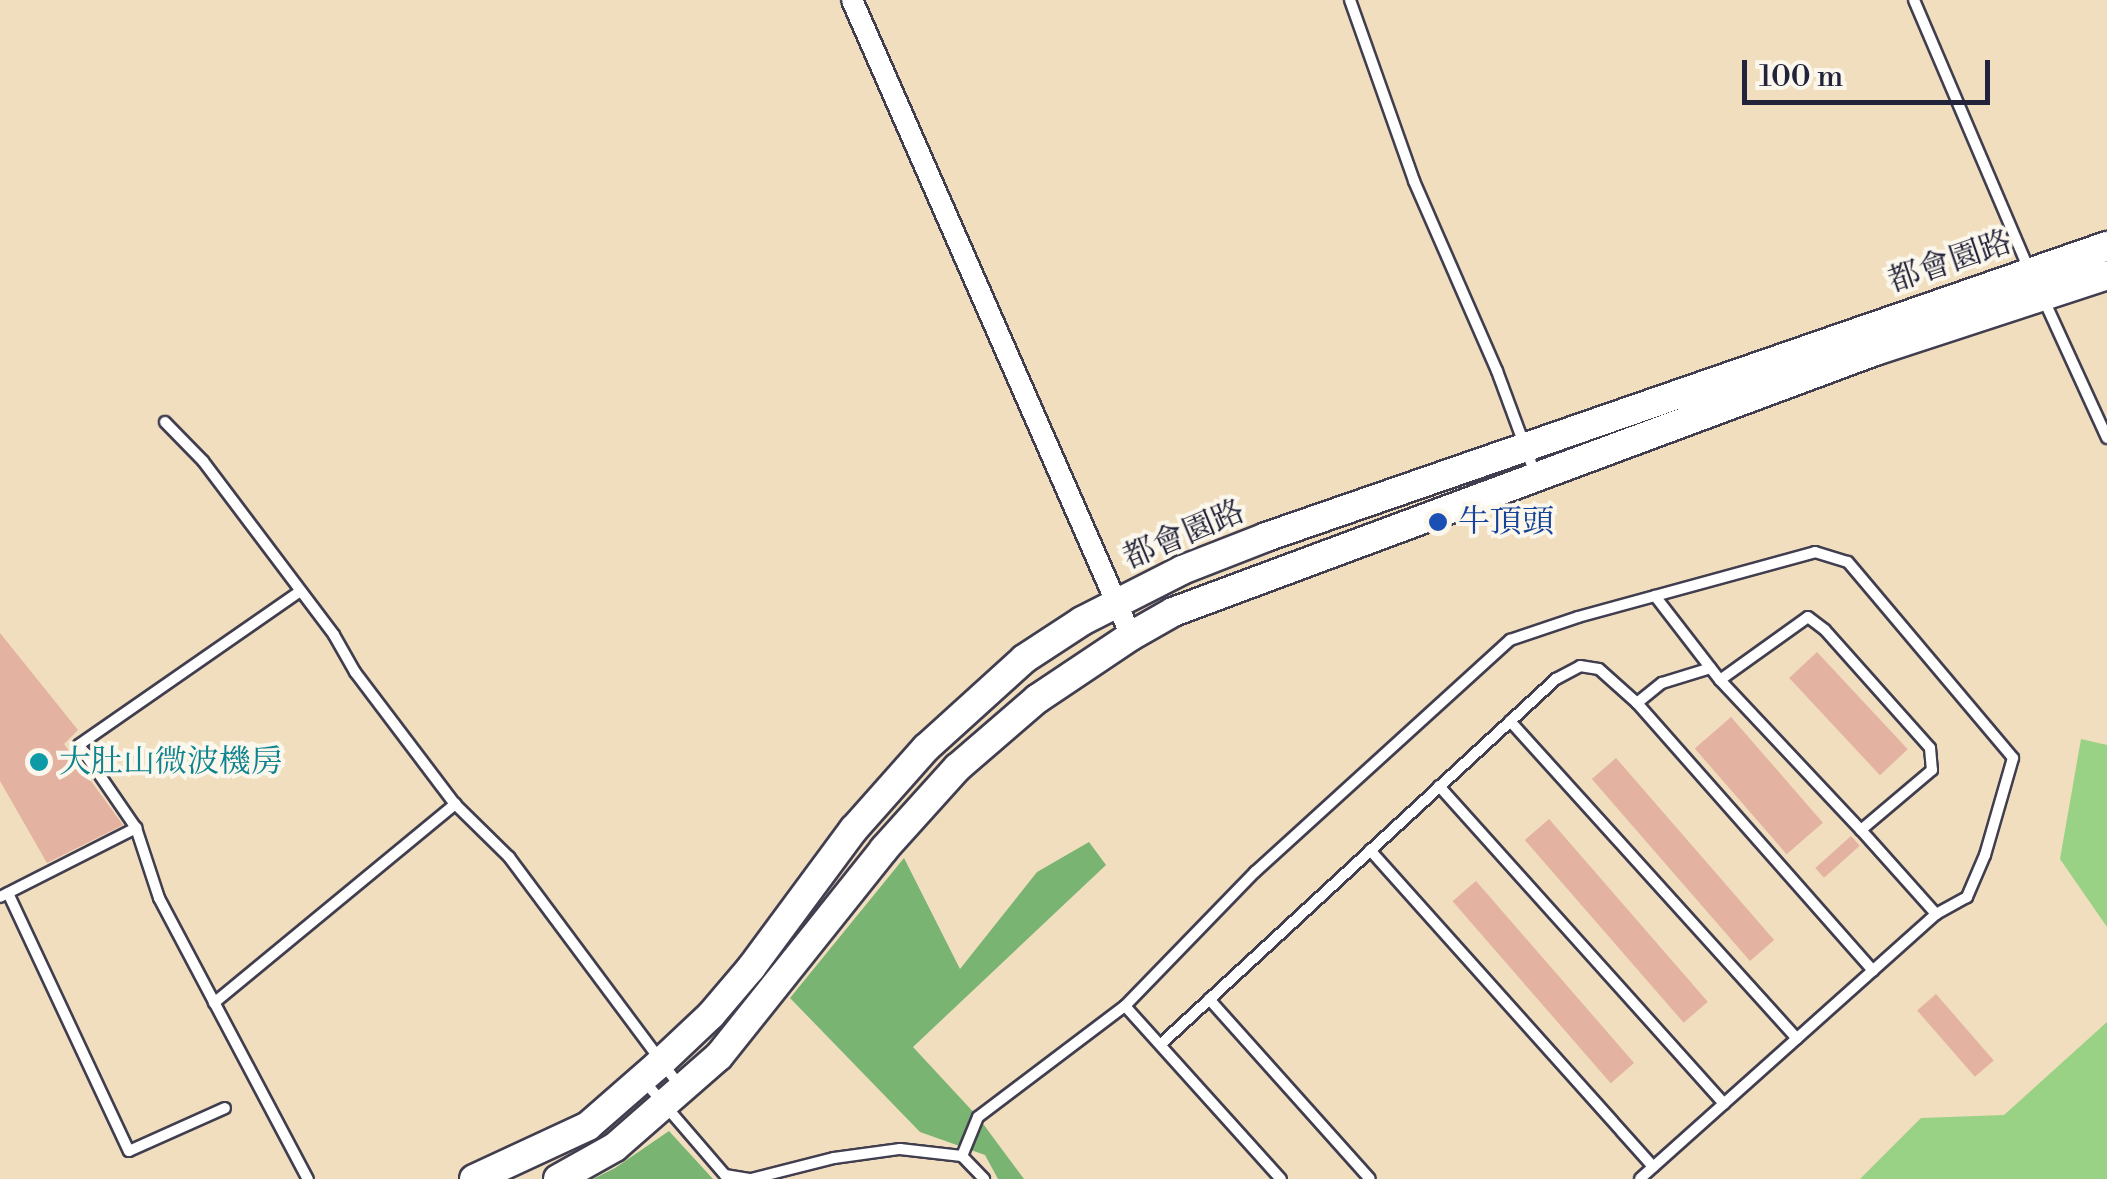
<!DOCTYPE html>
<meta charset="utf-8">
<style>
body{margin:0}
#map{position:relative;width:2107px;height:1179px;overflow:hidden;background:#f0debe;font-family:"Libre Bodoni","Noto Serif TC",serif}
div>[style]{position:absolute}
.green>*{inset:0;background:#99d285}
.forest>*{inset:0;background:#7ab472}
.building>*{inset:0;background:#e4b2a1;transform-origin:0 0}
.roads{filter:drop-shadow(2px 0 #413e4f) drop-shadow(-2px 0 #413e4f) drop-shadow(0 2px #413e4f) drop-shadow(0 -2px #413e4f)}
.lane>*{height:10px;margin:-5px;padding:0 5px;transform-origin:5px;border-radius:5px;background:#fff}
.street>*{height:20px;margin:-10px;padding:0 10px;transform-origin:10px;border-radius:10px;background:#fff}
.secondary>*{height:28px;margin:-14px;padding:0 14px;transform-origin:14px;border-radius:14px;background:#fff}
.dots>*{width:28px;height:28px;translate:-50% -50%;box-sizing:border-box;border:5px solid #fbf7ec;border-radius:50%}
span{translate:-50% -50%;white-space:nowrap;text-align:center;line-height:1.15;-webkit-text-stroke:8px #fbf7ec;paint-order:stroke}
.street-label{font-size:32px;color:#22223b}
.transit-label{font-size:32px;color:#164399}
.left{translate:0 -50%;text-align:left}
.culture-label{font-size:32px;color:#0d838f}
.scale{position:absolute;left:1742px;top:60px;width:248px;height:45px;box-sizing:border-box;border:5px solid #22223b;border-top:0;padding-left:12px;font-size:30px;line-height:35px;white-space:nowrap;color:#22223b;-webkit-text-stroke:8px #fbf7ec;paint-order:stroke}
</style>
<div id="map">
<div class="green">
<i style="clip-path:polygon(2081px 739px,2107px 745px,2107px 927px,2060px 859px)"></i>
<i style="clip-path:polygon(2107px 1022px,2107px 1179px,1860px 1179px,1921px 1118px,2004px 1115px)"></i>
</div>
<div class="forest">
<i style="clip-path:polygon(1089px 842px,1106px 865px,913px 1047px,978px 1117px,1024px 1179px,998px 1179px,985px 1155px,920px 1132px,790px 998px,904px 858px,960px 969px,1037px 872px)"></i>
<i style="clip-path:polygon(669px 1131px,713px 1179px,593px 1179px,615px 1168px)"></i>
</div>
<div class="building">
<i style="clip-path:polygon(0 633px,78px 730px,64px 744px,123px 825px,47px 863px,0 781px)"></i>
<i style="left:1817px;top:652px;width:133px;height:38px;rotate:47deg"></i>
<i style="left:1731px;top:717px;width:140px;height:48px;rotate:49deg"></i>
<i style="left:1616px;top:758px;width:241px;height:32px;rotate:49deg"></i>
<i style="left:1549px;top:819px;width:242px;height:32px;rotate:49deg"></i>
<i style="left:1851px;top:836px;width:13px;height:48px;rotate:48deg"></i>
<i style="left:1476px;top:881px;width:241px;height:31px;rotate:49deg"></i>
<i style="left:1936px;top:994px;width:88px;height:25px;rotate:49deg"></i>
</div>
<div class="roads">
<div class="lane">
<i style="left:1350px;top:0;width:192px;rotate:70.5deg"></i>
<i style="left:1414px;top:181px;width:207px;rotate:66.4deg"></i>
<i style="left:1497px;top:371px;width:110px;rotate:69.7deg"></i>
<i style="left:1914px;top:0;width:293px;rotate:66.9deg"></i>
<i style="left:2043px;top:298px;width:154px;rotate:65.4deg"></i>
<i style="left:165px;top:422px;width:54px;rotate:45.7deg"></i>
<i style="left:203px;top:461px;width:218px;rotate:53deg"></i>
<i style="left:334px;top:635px;width:43px;rotate:60.4deg"></i>
<i style="left:355px;top:672px;width:166px;rotate:52.9deg"></i>
<i style="left:455px;top:804px;width:76px;rotate:44.5deg"></i>
<i style="left:509px;top:857px;width:288px;rotate:53.3deg"></i>
<i style="left:299px;top:592px;width:268px;rotate:145.2deg"></i>
<i style="left:79px;top:745px;width:101px;rotate:55.5deg"></i>
<i style="left:136px;top:828px;width:74px;rotate:71.8deg"></i>
<i style="left:159px;top:898px;width:318px;rotate:62.1deg"></i>
<i style="left:1655px;top:596px;width:106px;rotate:52.3deg"></i>
<i style="left:1720px;top:680px;width:206px;rotate:46.8deg"></i>
<i style="left:1720px;top:680px;width:108px;rotate:-35.6deg"></i>
<i style="left:1808px;top:617px;width:21px;rotate:37deg"></i>
<i style="left:1825px;top:630px;width:158px;rotate:48.3deg"></i>
<i style="left:1930px;top:748px;width:22px;rotate:85deg"></i>
<i style="left:1932px;top:770px;width:93px;rotate:139.8deg"></i>
<i style="left:1861px;top:830px;width:113px;rotate:48.2deg"></i>
<i style="left:1637px;top:703px;width:357px;rotate:48.6deg"></i>
<i style="left:1510px;top:721px;width:428px;rotate:47.9deg"></i>
<i style="left:1439px;top:786px;width:427px;rotate:48.1deg"></i>
<i style="left:1370px;top:850px;width:425px;rotate:48.2deg"></i>
<i style="left:8px;top:893px;width:285px;rotate:64.9deg"></i>
<i style="left:129px;top:1151px;width:105px;rotate:-24.1deg"></i>
<i style="left:0;top:897px;width:153px;rotate:-26.9deg"></i>
<i style="left:1209px;top:999px;width:241px;rotate:48.2deg"></i>
<i style="left:214px;top:1003px;width:313px;rotate:-39.5deg"></i>
<i style="left:1125px;top:1006px;width:233px;rotate:48deg"></i>
<i style="left:1161px;top:1044px;width:538px;rotate:-42.74deg"></i>
<i style="left:1556px;top:679px;width:27px;rotate:-28deg"></i>
<i style="left:1580px;top:666px;width:19px;rotate:9deg"></i>
<i style="left:1599px;top:669px;width:51px;rotate:41.8deg"></i>
<i style="left:1637px;top:703px;width:32px;rotate:-39deg"></i>
<i style="left:1662px;top:683px;width:51px;rotate:-17deg"></i>
<i style="left:645px;top:1082px;width:123px;rotate:49.3deg"></i>
<i style="left:725px;top:1175px;width:26px;rotate:9deg"></i>
<i style="left:962px;top:1156px;width:42px;rotate:-67.7deg"></i>
<i style="left:978px;top:1117px;width:184px;rotate:-37.1deg"></i>
<i style="left:1125px;top:1006px;width:187px;rotate:-45.9deg"></i>
<i style="left:1255px;top:872px;width:345px;rotate:-42.3deg"></i>
<i style="left:1510px;top:640px;width:72px;rotate:-18.7deg"></i>
<i style="left:1578px;top:617px;width:246px;rotate:-15.3deg"></i>
<i style="left:1815px;top:552px;width:34px;rotate:17deg"></i>
<i style="left:1848px;top:562px;width:256px;rotate:49.9deg"></i>
<i style="left:2013px;top:758px;width:101px;rotate:106.1deg"></i>
<i style="left:1985px;top:855px;width:46px;rotate:113.2deg"></i>
<i style="left:1967px;top:897px;width:35px;rotate:151deg"></i>
<i style="left:1936px;top:914px;width:397px;rotate:138.2deg"></i>
<i style="left:751px;top:1179px;width:86px;rotate:-14.2deg"></i>
<i style="left:834px;top:1158px;width:67px;rotate:-7.8deg"></i>
<i style="left:900px;top:1149px;width:62px;rotate:6.4deg"></i>
<i style="left:962px;top:1156px;width:32px;rotate:46deg"></i>
</div>
<div class="street">
<i style="left:852px;top:0;width:695px;rotate:66.31deg"></i>
</div>
<div class="secondary">
<i style="left:474px;top:1179px;width:126px;rotate:-24.9deg"></i>
<i style="left:588px;top:1126px;width:93px;rotate:-41.1deg"></i>
<i style="left:658px;top:1065px;width:73px;rotate:-43.3deg"></i>
<i style="left:711px;top:1015px;width:62px;rotate:-49.6deg"></i>
<i style="left:751px;top:968px;width:173px;rotate:-53.5deg"></i>
<i style="left:854px;top:829px;width:108px;rotate:-48.4deg"></i>
<i style="left:926px;top:748px;width:132px;rotate:-42.2deg"></i>
<i style="left:1024px;top:659px;width:69px;rotate:-33.2deg"></i>
<i style="left:1082px;top:621px;width:112px;rotate:-27deg"></i>
<i style="left:1182px;top:570px;width:90px;rotate:-21.4deg"></i>
<i style="left:1266px;top:537px;width:890px;rotate:-19.09deg"></i>
<i style="left:558px;top:1179px;width:65px;rotate:-29.3deg"></i>
<i style="left:615px;top:1147px;width:138px;rotate:-41.2deg"></i>
<i style="left:719px;top:1056px;width:265px;rotate:-51.4deg"></i>
<i style="left:884px;top:849px;width:109px;rotate:-48deg"></i>
<i style="left:957px;top:768px;width:106px;rotate:-40.8deg"></i>
<i style="left:1037px;top:699px;width:113px;rotate:-33.8deg"></i>
<i style="left:1131px;top:636px;width:48px;rotate:-29.7deg"></i>
<i style="left:1173px;top:612px;width:749px;rotate:-20.39deg"></i>
<i style="left:1875px;top:351px;width:244px;rotate:-18.1deg"></i>
</div>
</div>
<div class="dots">
<i style="left:1438px;top:522px;background:#1a4fb4"></i>
<i style="left:39px;top:762px;background:#0f9aa8"></i>
</div>
<div class="street-label">
<span style="left:1950px;top:262px;rotate:-19deg">都會園路</span>
<span style="left:1184px;top:535px;rotate:-23deg">都會園路</span>
</div>
<div class="transit-label">
<span class="left" style="left:1458px;top:522px">牛頂頭</span>
</div>
<div class="culture-label">
<span class="left" style="left:59px;top:762px">大肚山微波機房</span>
</div>
<div class="scale">100 m</div>
</div>
